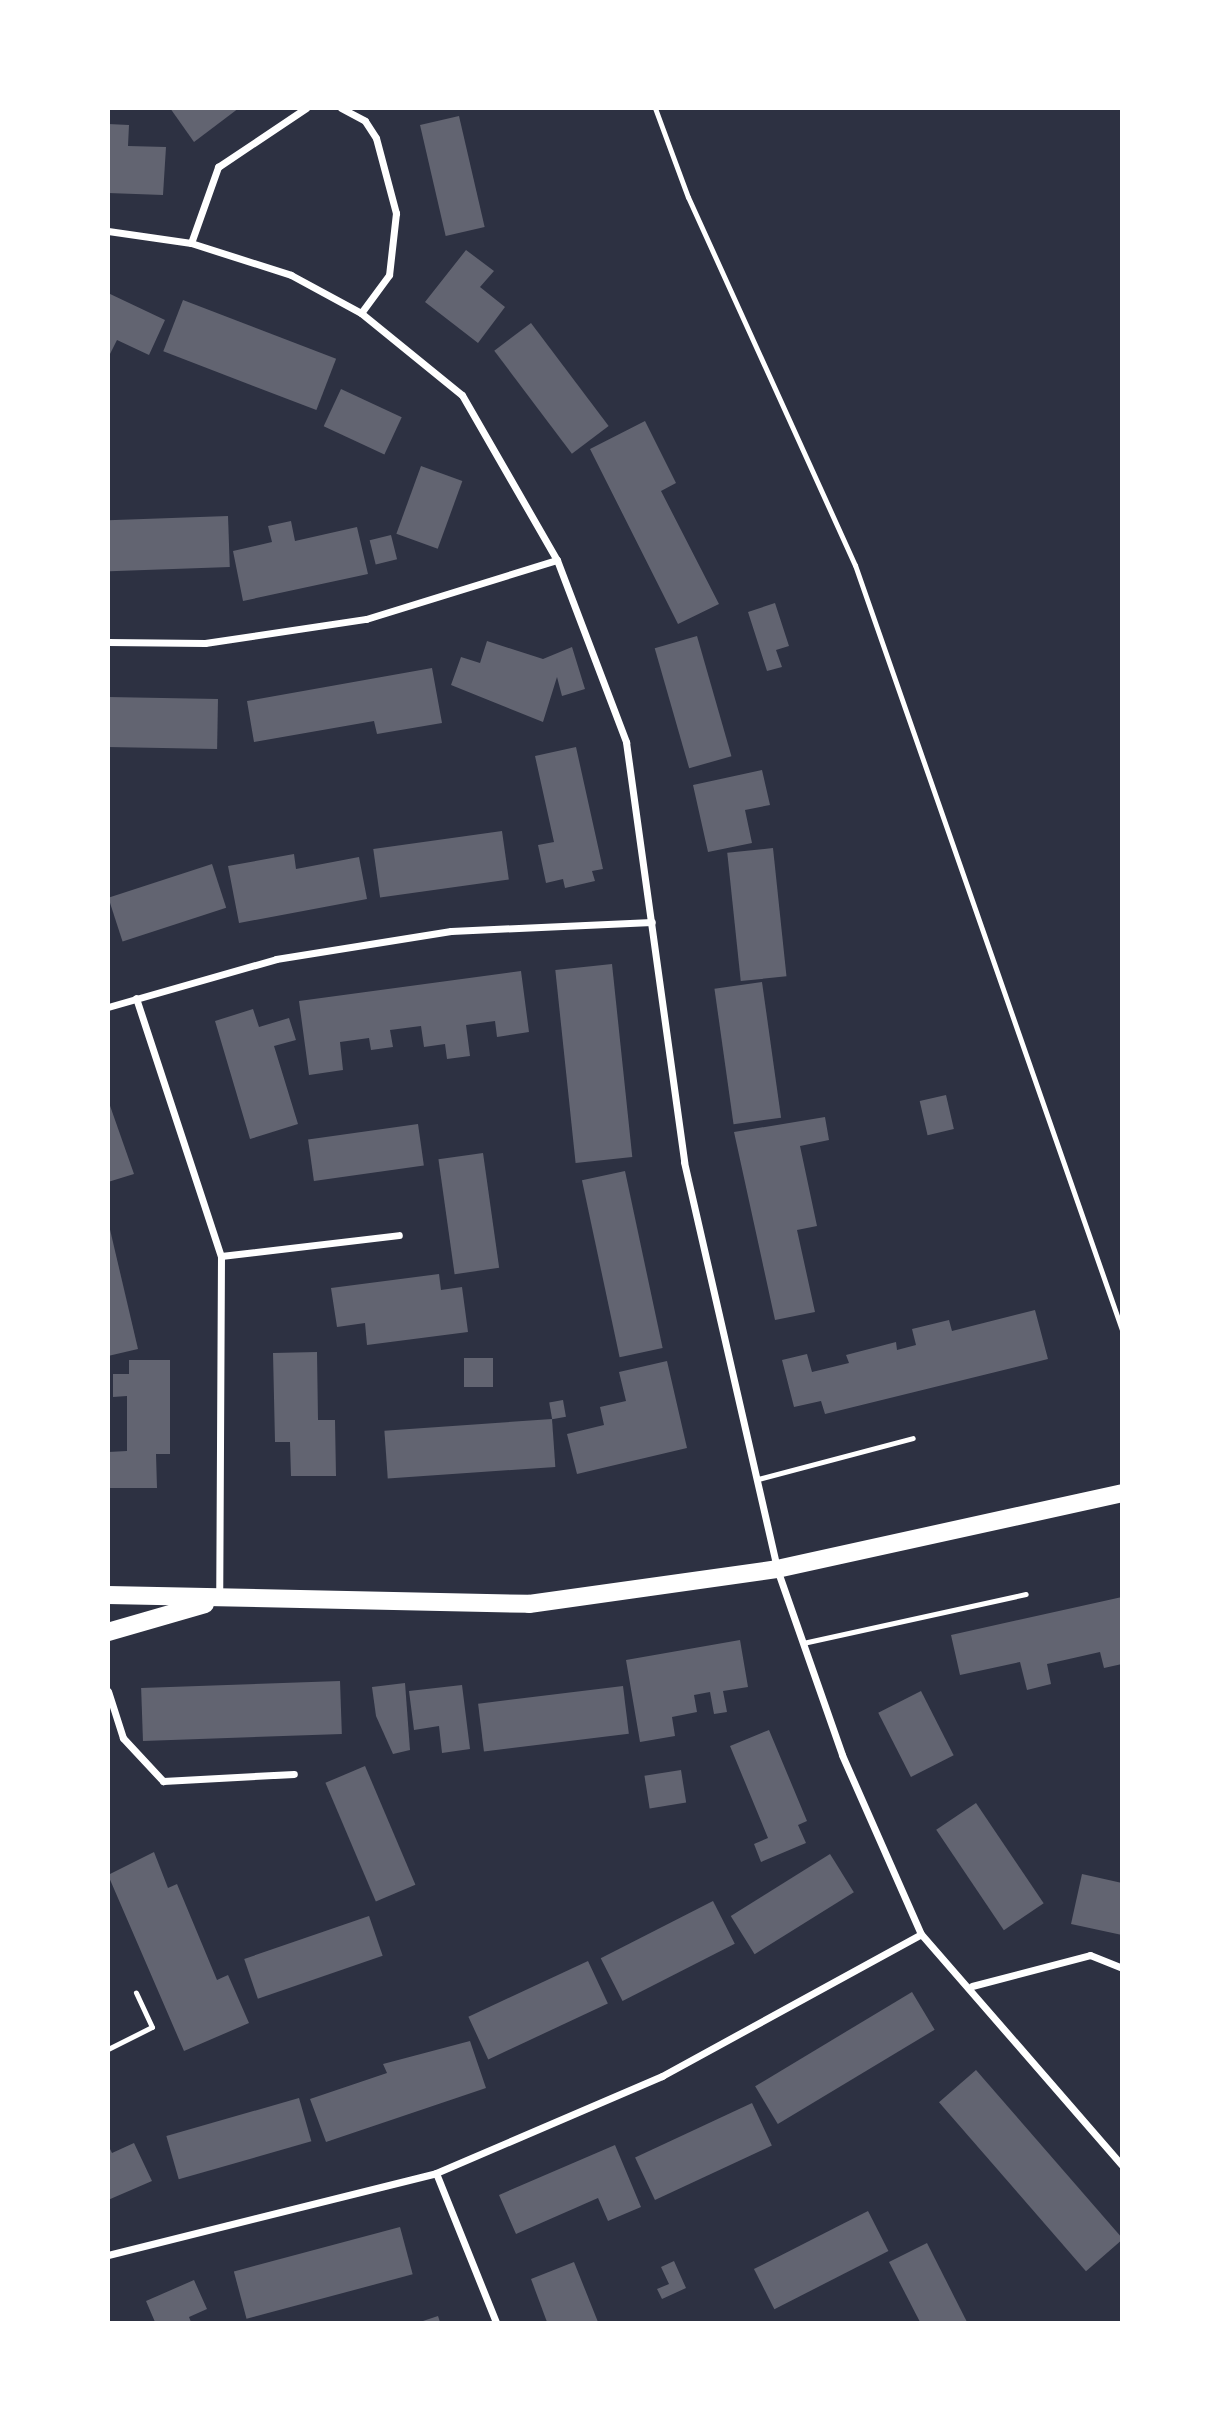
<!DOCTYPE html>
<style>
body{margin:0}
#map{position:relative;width:1230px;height:2431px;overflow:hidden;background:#2d3142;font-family:Merriweather,serif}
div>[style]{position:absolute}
.building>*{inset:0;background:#626471;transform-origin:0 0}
.service>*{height:5px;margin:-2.5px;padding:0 2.5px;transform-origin:2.5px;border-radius:2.5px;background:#fff}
.minor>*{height:7px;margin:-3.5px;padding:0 3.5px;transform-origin:3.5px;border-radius:3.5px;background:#fff}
.primary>*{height:18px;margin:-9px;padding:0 9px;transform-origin:9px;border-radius:9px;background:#fff}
span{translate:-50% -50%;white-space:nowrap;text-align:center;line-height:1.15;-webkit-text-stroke:7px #fff;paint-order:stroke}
.frame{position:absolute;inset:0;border:110px solid #fff;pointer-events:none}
</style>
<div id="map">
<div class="building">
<i style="clip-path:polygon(170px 108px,239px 108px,194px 142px)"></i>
<i style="left:459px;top:116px;width:114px;height:40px;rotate:77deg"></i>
<i style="clip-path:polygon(108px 124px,129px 125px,128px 146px,166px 147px,163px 195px,108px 193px)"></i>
<i style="clip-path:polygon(466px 250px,494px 271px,480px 287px,505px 307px,478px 343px,425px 302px)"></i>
<i style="clip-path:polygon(108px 293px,165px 320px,149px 355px,117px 340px,108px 358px)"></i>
<i style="left:183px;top:300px;width:164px;height:55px;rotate:21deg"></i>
<i style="left:531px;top:323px;width:129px;height:46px;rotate:53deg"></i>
<i style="left:341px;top:389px;width:67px;height:41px;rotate:25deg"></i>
<i style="clip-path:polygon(645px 421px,676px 483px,661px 491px,719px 604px,678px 624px,590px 449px)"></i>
<i style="left:421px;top:466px;width:44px;height:72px;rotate:20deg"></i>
<i style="left:228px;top:516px;width:51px;height:120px;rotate:88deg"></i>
<i style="clip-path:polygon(291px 521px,295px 541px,357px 527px,368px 574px,243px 601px,233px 551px,272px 542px,268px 526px)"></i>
<i style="left:391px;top:535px;width:25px;height:22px;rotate:76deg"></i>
<i style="clip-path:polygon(775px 603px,789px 646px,776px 650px,782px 667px,767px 671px,748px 612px)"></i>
<i style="left:697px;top:636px;width:125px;height:44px;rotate:74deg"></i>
<i style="clip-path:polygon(487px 641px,543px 659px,572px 647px,585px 689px,562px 696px,557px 677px,543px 722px,451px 685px,461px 657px,480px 663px)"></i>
<i style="clip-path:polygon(432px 668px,442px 723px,377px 734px,374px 721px,254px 742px,247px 701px)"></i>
<i style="left:108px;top:697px;width:110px;height:50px;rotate:1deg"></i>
<i style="clip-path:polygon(576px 747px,603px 869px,592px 871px,595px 881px,565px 888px,563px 879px,546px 883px,538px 845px,554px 842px,535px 756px)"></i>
<i style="clip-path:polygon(762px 770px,770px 805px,745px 810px,752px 843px,708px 852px,693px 785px)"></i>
<i style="left:502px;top:831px;width:49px;height:130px;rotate:82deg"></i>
<i style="left:773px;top:848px;width:129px;height:46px;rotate:84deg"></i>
<i style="clip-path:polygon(294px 854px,296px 869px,359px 857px,367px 899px,239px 923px,228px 866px)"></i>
<i style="left:212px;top:864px;width:46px;height:109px;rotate:72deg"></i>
<i style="left:612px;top:964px;width:194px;height:57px;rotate:84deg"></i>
<i style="clip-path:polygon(521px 971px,529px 1032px,497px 1037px,495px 1021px,466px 1025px,470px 1056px,447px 1059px,445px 1044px,424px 1047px,421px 1026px,390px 1030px,393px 1047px,371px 1050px,369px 1038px,340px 1042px,343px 1070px,309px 1075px,299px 1001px)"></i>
<i style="left:762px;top:982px;width:137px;height:48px;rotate:82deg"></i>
<i style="clip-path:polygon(253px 1009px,259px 1027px,289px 1018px,296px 1040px,274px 1046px,298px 1124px,250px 1139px,215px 1021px)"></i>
<i style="left:946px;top:1095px;width:35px;height:27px;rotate:77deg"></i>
<i style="clip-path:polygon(108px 1100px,134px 1174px,108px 1182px)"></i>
<i style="clip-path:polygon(825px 1117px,829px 1140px,800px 1146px,817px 1226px,797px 1230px,815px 1312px,775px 1320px,734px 1132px)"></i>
<i style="left:418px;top:1124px;width:42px;height:111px;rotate:82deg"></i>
<i style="left:483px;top:1153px;width:116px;height:45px;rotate:82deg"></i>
<i style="left:625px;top:1171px;width:181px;height:44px;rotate:78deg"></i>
<i style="clip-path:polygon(108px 1221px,138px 1349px,108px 1356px)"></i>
<i style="clip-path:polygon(439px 1274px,441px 1290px,462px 1287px,468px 1332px,367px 1345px,365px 1323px,337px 1327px,331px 1288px)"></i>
<i style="clip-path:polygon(1035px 1310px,1048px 1359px,825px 1414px,821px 1401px,794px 1407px,782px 1360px,807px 1354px,812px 1372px,849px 1363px,846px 1355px,896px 1342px,897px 1350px,916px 1345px,912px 1329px,949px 1320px,952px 1331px)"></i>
<i style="clip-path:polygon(317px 1352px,318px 1420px,335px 1420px,336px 1476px,291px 1476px,290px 1442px,275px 1442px,273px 1353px)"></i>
<i style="left:464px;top:1358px;width:29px;height:29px"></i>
<i style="clip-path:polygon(129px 1360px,170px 1360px,170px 1454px,156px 1454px,157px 1488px,108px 1488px,108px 1452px,127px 1451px,127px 1396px,113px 1397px,113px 1374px,129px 1374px)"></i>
<i style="clip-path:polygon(667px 1361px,687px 1448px,577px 1474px,567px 1434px,604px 1425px,600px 1407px,626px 1401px,619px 1372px)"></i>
<i style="left:563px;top:1400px;width:17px;height:14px;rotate:80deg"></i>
<i style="left:552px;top:1419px;width:48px;height:168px;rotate:86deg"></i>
<i style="clip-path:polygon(1122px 1597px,1122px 1664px,1104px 1668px,1100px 1652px,1047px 1664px,1051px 1684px,1027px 1690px,1020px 1662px,960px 1675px,951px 1635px)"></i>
<i style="clip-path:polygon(740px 1640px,748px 1687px,723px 1691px,727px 1712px,714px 1714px,710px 1692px,694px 1695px,697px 1712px,672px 1717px,675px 1736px,640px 1742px,626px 1660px)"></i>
<i style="left:340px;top:1681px;width:53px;height:199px;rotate:88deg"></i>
<i style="clip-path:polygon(405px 1683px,410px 1750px,393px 1754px,376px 1716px,372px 1687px)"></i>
<i style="clip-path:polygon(462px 1685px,470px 1749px,442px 1753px,439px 1726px,414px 1730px,409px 1691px)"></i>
<i style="left:623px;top:1686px;width:48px;height:146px;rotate:83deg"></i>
<i style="left:921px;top:1691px;width:72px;height:48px;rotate:63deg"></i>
<i style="clip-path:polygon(769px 1730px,807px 1821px,798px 1825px,806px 1843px,761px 1862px,754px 1844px,768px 1838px,730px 1746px)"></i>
<i style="left:365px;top:1766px;width:129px;height:43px;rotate:67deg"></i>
<i style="left:681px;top:1770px;width:33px;height:37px;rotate:81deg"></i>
<i style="left:976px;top:1803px;width:121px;height:48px;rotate:56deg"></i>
<i style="clip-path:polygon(154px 1852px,168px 1888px,177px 1884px,217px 1980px,228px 1975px,249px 2023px,184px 2051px,108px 1875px)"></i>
<i style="left:830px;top:1854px;width:45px;height:117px;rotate:58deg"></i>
<i style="clip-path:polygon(1082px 1874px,1122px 1883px,1122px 1935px,1071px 1924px)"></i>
<i style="left:713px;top:1901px;width:48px;height:126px;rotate:63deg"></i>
<i style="left:369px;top:1916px;width:42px;height:132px;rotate:71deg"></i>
<i style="left:588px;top:1961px;width:47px;height:132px;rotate:65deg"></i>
<i style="left:912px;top:1992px;width:44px;height:183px;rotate:59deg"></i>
<i style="clip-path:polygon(470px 2041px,486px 2088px,326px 2142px,310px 2099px,387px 2073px,383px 2064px)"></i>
<i style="left:976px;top:2070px;width:224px;height:49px;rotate:49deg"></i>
<i style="left:299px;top:2098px;width:45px;height:138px;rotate:74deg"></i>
<i style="left:752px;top:2103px;width:47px;height:129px;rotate:65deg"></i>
<i style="clip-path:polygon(134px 2143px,152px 2181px,108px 2200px,108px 2145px,112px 2153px)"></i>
<i style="clip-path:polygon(615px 2145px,641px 2207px,608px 2221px,598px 2198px,516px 2234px,499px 2195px)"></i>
<i style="left:868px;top:2211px;width:45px;height:128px;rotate:63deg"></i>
<i style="left:400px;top:2227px;width:49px;height:172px;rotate:75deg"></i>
<i style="clip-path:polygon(927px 2243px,967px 2322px,920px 2322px,889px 2262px)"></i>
<i style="clip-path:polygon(674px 2261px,686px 2288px,662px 2299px,657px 2289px,669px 2284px,661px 2267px)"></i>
<i style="clip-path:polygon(574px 2262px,598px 2322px,547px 2322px,531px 2279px)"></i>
<i style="clip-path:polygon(194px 2280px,207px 2309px,189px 2317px,191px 2322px,155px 2322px,146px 2301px)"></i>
<i style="clip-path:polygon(438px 2316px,440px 2322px,420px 2322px)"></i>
</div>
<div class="service">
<i style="left:655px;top:108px;width:95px;rotate:69.7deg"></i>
<i style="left:688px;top:197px;width:404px;rotate:65.6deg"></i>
<i style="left:855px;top:565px;width:810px;rotate:70.76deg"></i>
<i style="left:758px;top:1479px;width:160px;rotate:-14.8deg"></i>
<i style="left:803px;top:1643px;width:228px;rotate:-12.4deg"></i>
<i style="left:108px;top:2049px;width:49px;rotate:-26.6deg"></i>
<i style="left:152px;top:2027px;width:38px;rotate:-115deg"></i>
</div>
<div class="minor">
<i style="left:341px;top:108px;width:27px;rotate:28deg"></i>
<i style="left:365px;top:121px;width:20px;rotate:57deg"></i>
<i style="left:376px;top:138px;width:78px;rotate:75.1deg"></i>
<i style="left:396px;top:213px;width:62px;rotate:96.4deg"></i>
<i style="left:389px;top:275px;width:47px;rotate:126.4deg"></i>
<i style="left:108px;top:231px;width:84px;rotate:8.2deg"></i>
<i style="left:191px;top:243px;width:105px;rotate:17.7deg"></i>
<i style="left:291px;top:275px;width:80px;rotate:28.5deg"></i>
<i style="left:361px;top:313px;width:130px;rotate:39.1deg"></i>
<i style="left:462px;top:395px;width:190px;rotate:60.1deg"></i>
<i style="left:557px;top:560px;width:195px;rotate:69.2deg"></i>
<i style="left:626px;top:742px;width:424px;rotate:82.1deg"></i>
<i style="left:684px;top:1162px;width:417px;rotate:77.1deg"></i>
<i style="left:777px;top:1569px;width:197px;rotate:70.7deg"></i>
<i style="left:842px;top:1755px;width:196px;rotate:66.2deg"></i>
<i style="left:921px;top:1934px;width:306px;rotate:49deg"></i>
<i style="left:191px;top:243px;width:81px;rotate:-70.4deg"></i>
<i style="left:218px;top:167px;width:106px;rotate:-33.8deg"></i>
<i style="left:108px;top:642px;width:97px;rotate:0.6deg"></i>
<i style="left:205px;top:643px;width:163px;rotate:-8.5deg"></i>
<i style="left:366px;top:619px;width:200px;rotate:-17.2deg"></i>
<i style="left:136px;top:998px;width:272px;rotate:71.8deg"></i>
<i style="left:221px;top:1256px;width:340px;rotate:90.3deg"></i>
<i style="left:108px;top:1007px;width:175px;rotate:-15.9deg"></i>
<i style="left:276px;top:959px;width:177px;rotate:-9.1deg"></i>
<i style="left:451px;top:931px;width:201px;rotate:-2.6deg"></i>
<i style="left:221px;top:1256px;width:179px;rotate:-6.7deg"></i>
<i style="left:108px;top:1691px;width:49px;rotate:72.3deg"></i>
<i style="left:123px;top:1738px;width:59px;rotate:47.1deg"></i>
<i style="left:163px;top:1781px;width:131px;rotate:-3.1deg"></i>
<i style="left:972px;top:1986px;width:122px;rotate:-14.7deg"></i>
<i style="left:1090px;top:1955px;width:35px;rotate:22deg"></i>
<i style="left:436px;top:2173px;width:161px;rotate:68.1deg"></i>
<i style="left:108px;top:2255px;width:338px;rotate:-14deg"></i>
<i style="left:436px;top:2173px;width:246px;rotate:-23.2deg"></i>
<i style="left:662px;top:2076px;width:295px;rotate:-28.7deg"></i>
</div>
<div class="primary">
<i style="left:108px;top:1595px;width:421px;rotate:1.2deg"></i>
<i style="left:529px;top:1604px;width:250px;rotate:-8deg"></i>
<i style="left:777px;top:1569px;width:353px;rotate:-12.4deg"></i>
<i style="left:108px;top:1632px;width:101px;rotate:-16.1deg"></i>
</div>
<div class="frame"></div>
</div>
